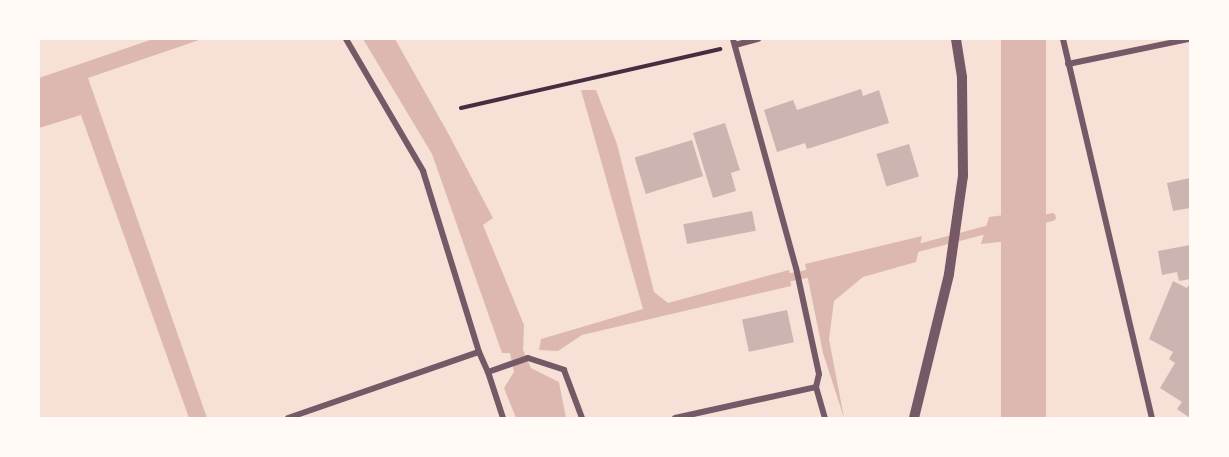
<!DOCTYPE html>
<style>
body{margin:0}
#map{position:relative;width:1229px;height:457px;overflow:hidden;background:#f7e1d7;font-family:Overpass,sans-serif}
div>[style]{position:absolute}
.water>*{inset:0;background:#dcb8b0;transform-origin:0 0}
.stream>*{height:8px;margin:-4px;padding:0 4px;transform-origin:4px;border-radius:4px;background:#dcb8b0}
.building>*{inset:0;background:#ccb4b1;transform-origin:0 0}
.path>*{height:4px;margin:-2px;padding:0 2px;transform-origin:2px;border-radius:2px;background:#4a2c40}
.minor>*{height:6px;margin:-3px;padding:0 3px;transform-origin:3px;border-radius:3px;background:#755966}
.tertiary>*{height:10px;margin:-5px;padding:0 5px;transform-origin:5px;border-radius:5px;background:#755966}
span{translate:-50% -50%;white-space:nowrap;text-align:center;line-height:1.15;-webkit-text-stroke:5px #fffaf5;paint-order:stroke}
.frame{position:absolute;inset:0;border:40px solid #fffaf5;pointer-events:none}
</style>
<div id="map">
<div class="water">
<i style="clip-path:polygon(153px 39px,202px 39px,88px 78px,207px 418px,189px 418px,81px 115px,39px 128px,39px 78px)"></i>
<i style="clip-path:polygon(363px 39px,395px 39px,448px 133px,493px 218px,483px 225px,524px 325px,523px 350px,531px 368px,559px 382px,566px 418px,516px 418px,504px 388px,514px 372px,510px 353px,502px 353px,432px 154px)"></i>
<i style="left:1001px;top:39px;width:45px;height:390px"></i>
<i style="clip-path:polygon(581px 90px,596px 90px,617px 144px,654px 292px,668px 303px,789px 270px,791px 286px,582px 335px,558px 351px,539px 350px,541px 339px,643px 309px)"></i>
<i style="clip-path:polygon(1012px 214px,1018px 240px,981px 244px,989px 217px)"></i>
<i style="clip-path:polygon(922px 236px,916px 262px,863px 277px,834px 301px,829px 339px,844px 418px,823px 353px,805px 264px)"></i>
</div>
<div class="stream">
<i style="left:1006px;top:228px;width:47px;rotate:-13.4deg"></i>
<i style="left:910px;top:250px;width:87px;rotate:-14.7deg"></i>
<i style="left:781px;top:279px;width:37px;rotate:-11deg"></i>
</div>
<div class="building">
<i style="clip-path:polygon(861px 89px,863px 96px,879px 90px,889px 123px,807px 149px,805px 143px,777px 152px,764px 110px,793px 100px,797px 110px)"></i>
<i style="clip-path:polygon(725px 123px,740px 170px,731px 173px,736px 191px,713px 198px,693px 133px)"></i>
<i style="left:692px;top:140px;width:38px;height:60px;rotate:73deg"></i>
<i style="left:909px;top:144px;width:34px;height:34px;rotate:73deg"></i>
<i style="clip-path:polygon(1190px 178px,1190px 208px,1173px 211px,1167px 183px)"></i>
<i style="left:752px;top:211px;width:20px;height:70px;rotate:79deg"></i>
<i style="clip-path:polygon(1190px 245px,1190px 279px,1179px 281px,1177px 272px,1162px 275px,1158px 251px)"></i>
<i style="clip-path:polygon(1173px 281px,1187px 288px,1190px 283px,1190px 418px,1177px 409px,1182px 402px,1160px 388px,1175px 363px,1169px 359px,1173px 352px,1149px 339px)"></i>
<i style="left:787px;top:310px;width:33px;height:46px;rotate:78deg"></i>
</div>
<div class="path">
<i style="left:461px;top:108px;width:266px;rotate:-12.8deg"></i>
</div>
<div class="minor">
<i style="left:346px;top:39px;width:153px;rotate:59.7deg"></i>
<i style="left:423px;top:171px;width:189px;rotate:72.8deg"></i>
<i style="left:1063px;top:39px;width:389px;rotate:76.8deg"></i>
<i style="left:735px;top:45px;width:24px;rotate:-15deg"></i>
<i style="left:1068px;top:64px;width:124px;rotate:-11.7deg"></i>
<i style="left:488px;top:372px;width:48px;rotate:71.9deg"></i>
<i style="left:816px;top:387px;width:32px;rotate:74deg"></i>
<i style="left:288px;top:418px;width:202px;rotate:-19.1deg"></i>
<i style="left:479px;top:352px;width:22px;rotate:66deg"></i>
<i style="left:488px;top:372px;width:42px;rotate:-19.3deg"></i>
<i style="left:528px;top:358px;width:38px;rotate:18deg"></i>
<i style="left:564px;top:370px;width:51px;rotate:69.4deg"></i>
<i style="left:675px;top:418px;width:144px;rotate:-12.4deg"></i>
<i style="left:816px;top:387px;width:13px;rotate:-77deg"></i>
<i style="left:819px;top:374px;width:108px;rotate:-102.2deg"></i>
<i style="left:796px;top:268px;width:238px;rotate:-105.4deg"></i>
</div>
<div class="tertiary">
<i style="left:914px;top:418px;width:148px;rotate:-76.3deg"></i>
<i style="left:949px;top:274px;width:99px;rotate:-81.9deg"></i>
<i style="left:963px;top:176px;width:99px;rotate:-90.6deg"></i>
<i style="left:962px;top:77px;width:38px;rotate:-99deg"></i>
</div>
<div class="frame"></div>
</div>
